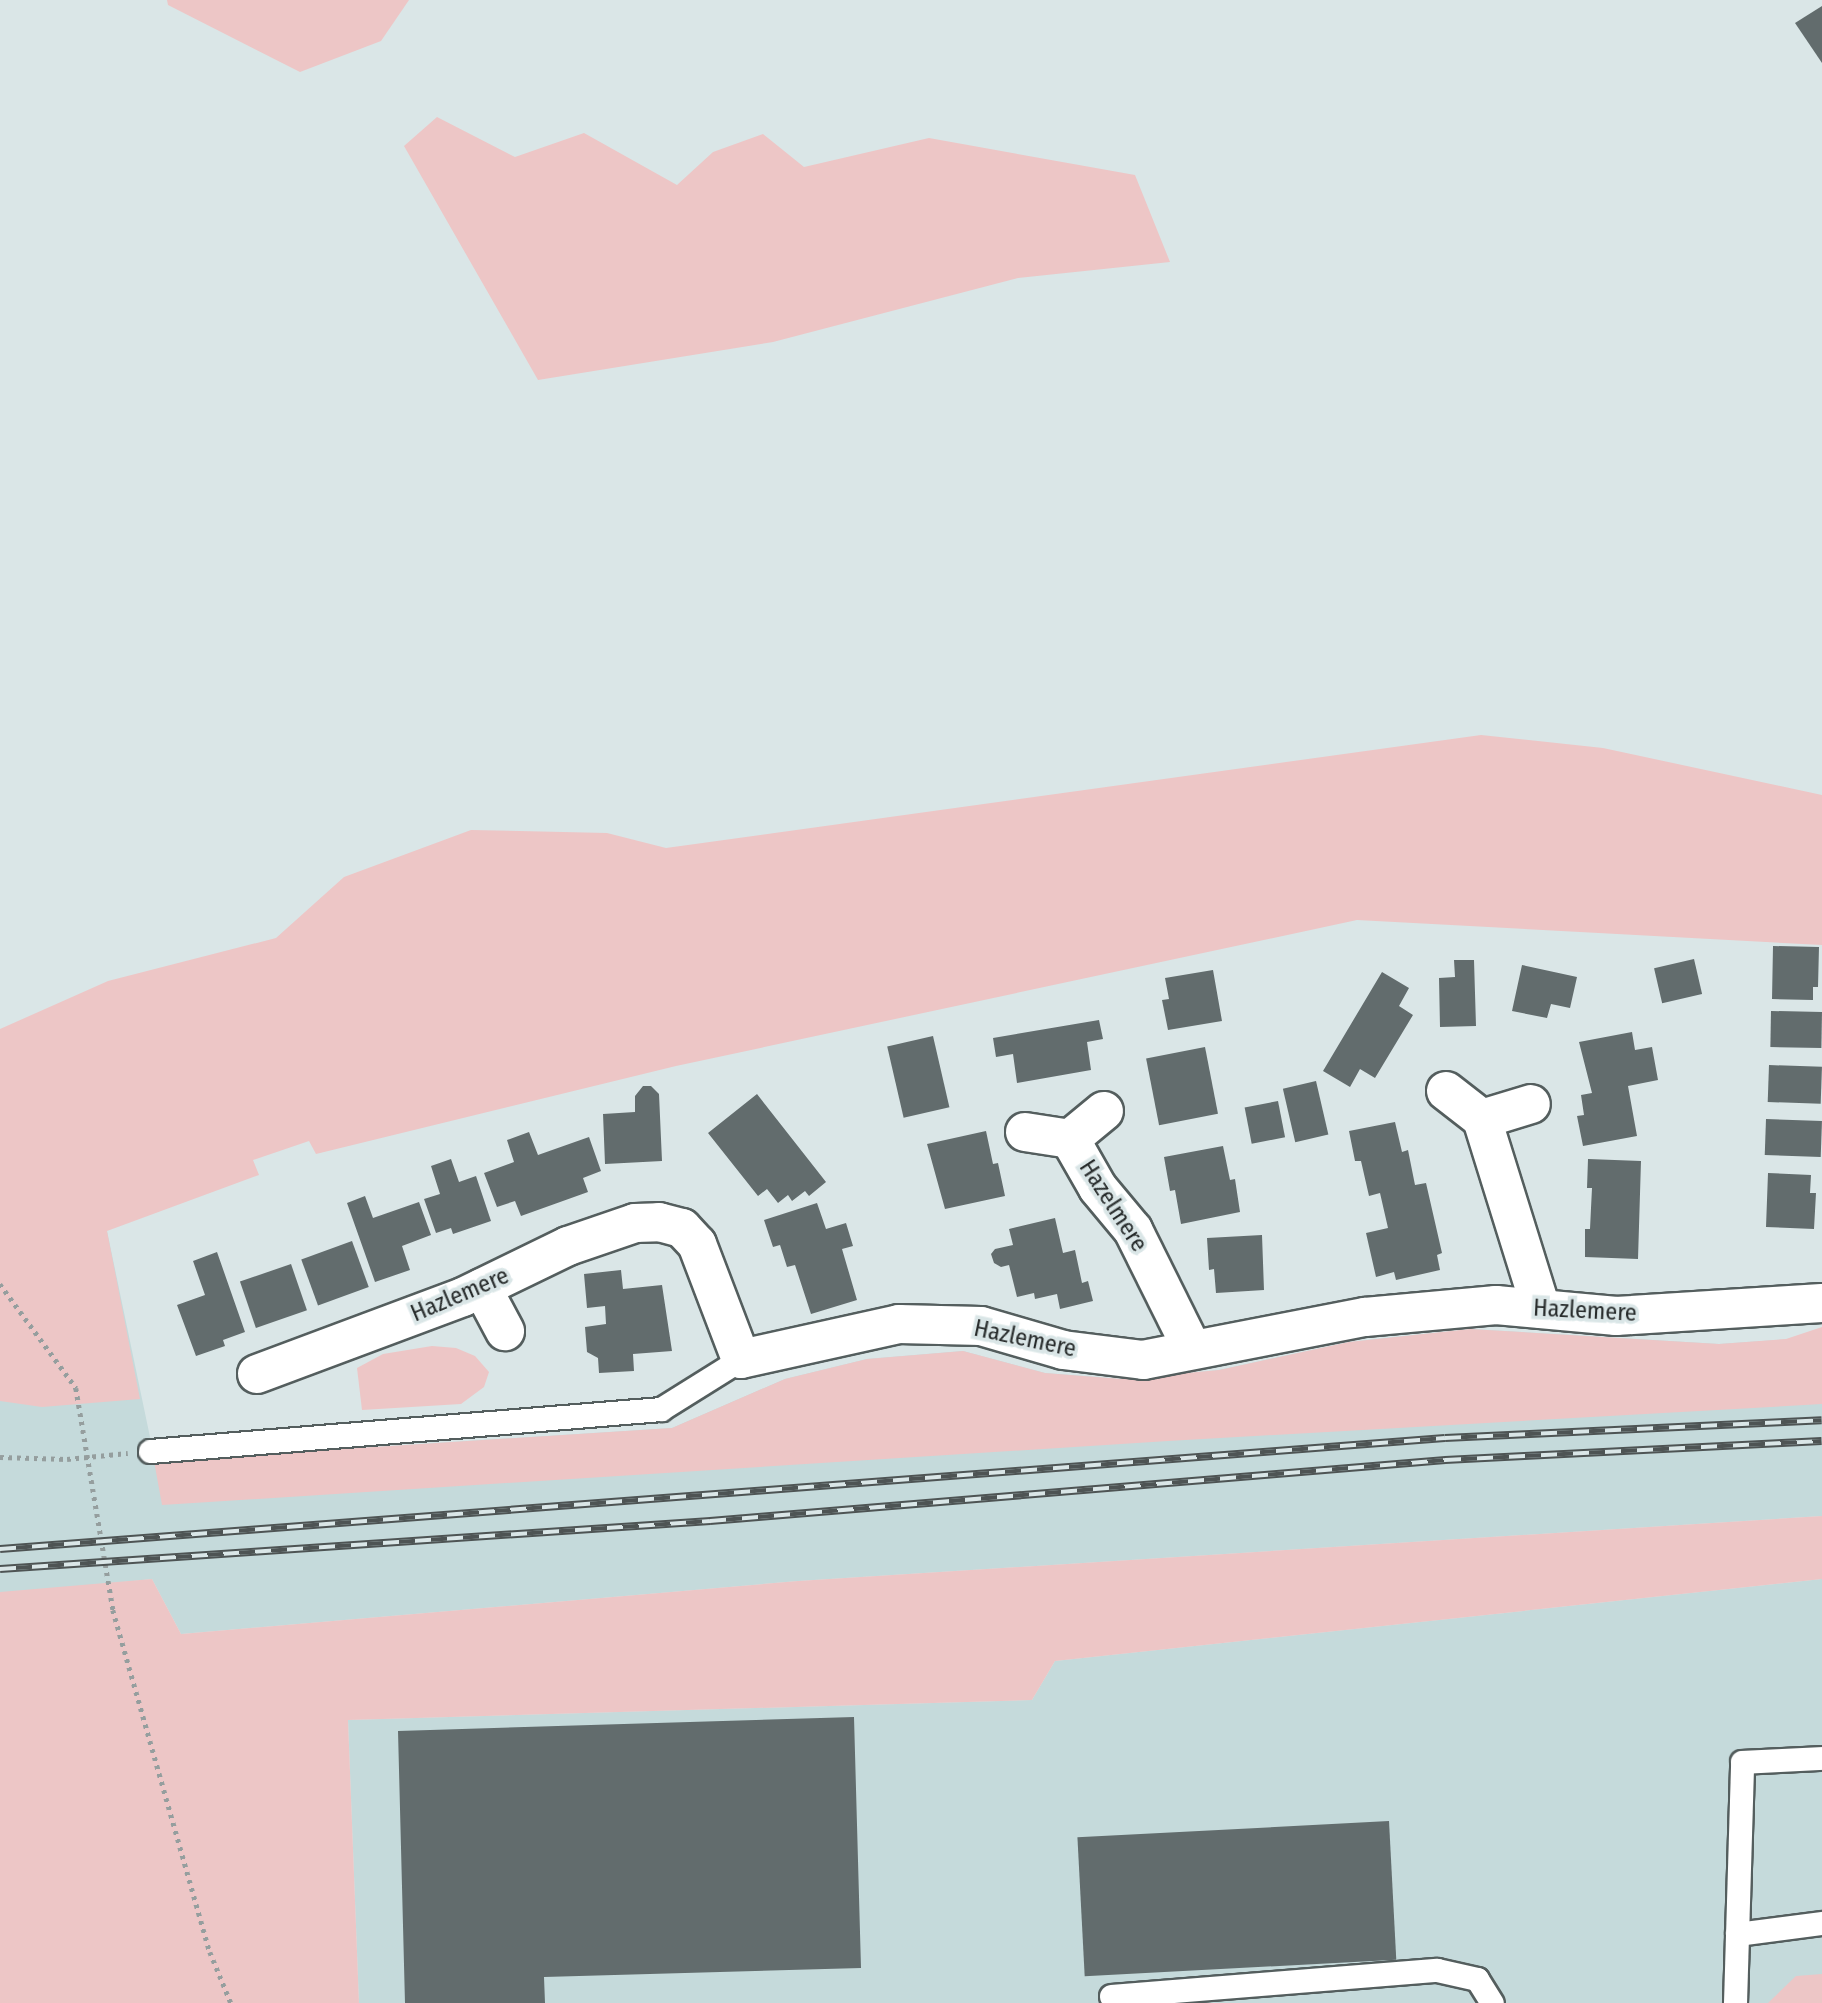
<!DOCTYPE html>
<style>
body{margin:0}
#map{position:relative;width:1822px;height:2003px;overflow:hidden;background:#dae6e7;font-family:"Fira Sans Condensed",sans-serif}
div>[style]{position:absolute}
.built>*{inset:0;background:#c5dadb}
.green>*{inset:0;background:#edc6c6}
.building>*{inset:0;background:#626c6d;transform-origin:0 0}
.path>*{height:4.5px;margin-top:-2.25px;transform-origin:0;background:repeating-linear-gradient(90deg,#959e9e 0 3.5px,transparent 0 8.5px)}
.roads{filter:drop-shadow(2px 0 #545e5e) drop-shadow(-2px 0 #545e5e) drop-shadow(0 2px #545e5e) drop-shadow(0 -2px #545e5e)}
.service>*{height:23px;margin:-11.5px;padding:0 11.5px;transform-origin:11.5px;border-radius:11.5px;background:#fff}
.minor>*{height:38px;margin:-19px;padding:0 19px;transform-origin:19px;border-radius:19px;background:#fff}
.rail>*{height:8px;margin-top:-4px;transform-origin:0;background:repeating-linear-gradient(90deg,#dae6e7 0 16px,#4e5454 0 32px);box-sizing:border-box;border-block:2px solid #4e5454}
.path-bridge>*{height:4.5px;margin-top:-2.25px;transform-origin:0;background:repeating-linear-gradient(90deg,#959e9e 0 3.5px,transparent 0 8.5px)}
span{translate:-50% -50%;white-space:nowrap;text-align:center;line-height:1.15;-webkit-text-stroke:7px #dae6e7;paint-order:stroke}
.street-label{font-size:24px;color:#262a2a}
</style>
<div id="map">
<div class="built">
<i style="clip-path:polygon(0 1194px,107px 1231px,155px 1461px,672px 1428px,785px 1379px,867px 1359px,963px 1351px,1045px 1373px,1122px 1379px,1219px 1370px,1349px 1342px,1470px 1329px,1719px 1344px,1822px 1337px,1822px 1516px,798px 1581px,181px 1634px,152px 1579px,95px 1585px,0 1640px)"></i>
<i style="clip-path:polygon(1822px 1579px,1822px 2003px,359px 2003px,348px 1720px,1032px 1700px,1055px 1661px)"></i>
</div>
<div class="green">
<i style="clip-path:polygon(167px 0,409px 0,381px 41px,300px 72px,168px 5px)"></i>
<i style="clip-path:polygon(437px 117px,515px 157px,584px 133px,677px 185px,713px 152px,763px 134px,804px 167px,929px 138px,1135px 175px,1170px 262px,1018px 278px,773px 342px,538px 380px,404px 146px)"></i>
<i style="clip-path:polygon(1481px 735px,1603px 748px,1822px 795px,1822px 945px,1357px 920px,676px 1066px,316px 1154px,309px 1141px,253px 1160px,259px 1175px,107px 1231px,140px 1399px,42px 1407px,0 1401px,0 1029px,108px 981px,276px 938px,344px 877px,471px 830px,607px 833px,666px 848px)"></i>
<i style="clip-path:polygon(1822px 1327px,1822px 1404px,1168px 1441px,162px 1505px,154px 1461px,672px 1428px,785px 1379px,867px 1359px,963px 1351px,1045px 1373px,1122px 1379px,1219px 1370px,1349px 1342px,1470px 1329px,1719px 1344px,1786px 1339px)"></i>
<i style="clip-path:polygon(432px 1346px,456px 1348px,475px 1356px,489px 1372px,484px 1387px,461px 1404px,362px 1410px,357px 1368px,383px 1354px)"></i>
<i style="clip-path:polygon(1822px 1516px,1822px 1579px,1055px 1661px,1032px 1700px,348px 1720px,359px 2003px,0 2003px,0 1592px,152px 1579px,181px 1634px,798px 1581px)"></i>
<i style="clip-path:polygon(1822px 1974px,1822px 2003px,1768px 2003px,1796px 1976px)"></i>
</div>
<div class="building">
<i style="clip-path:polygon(1822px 6px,1822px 63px,1795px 23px)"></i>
<i style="clip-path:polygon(1773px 946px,1819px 947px,1818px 987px,1813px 987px,1813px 1000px,1772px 999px)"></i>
<i style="left:1694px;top:959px;width:36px;height:41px;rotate:77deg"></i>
<i style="clip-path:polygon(1454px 960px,1474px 960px,1476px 1026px,1440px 1027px,1439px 978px,1455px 977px)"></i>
<i style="clip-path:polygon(1522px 965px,1577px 977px,1570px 1008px,1551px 1004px,1547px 1018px,1512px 1011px)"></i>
<i style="clip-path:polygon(1213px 970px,1222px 1021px,1168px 1030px,1162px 1000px,1169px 999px,1165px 978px)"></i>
<i style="clip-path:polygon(1382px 972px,1409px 988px,1399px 1006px,1413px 1015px,1375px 1078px,1360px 1069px,1350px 1087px,1323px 1071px)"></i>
<i style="left:1771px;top:1011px;width:51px;height:36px;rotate:1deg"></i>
<i style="clip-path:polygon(1099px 1020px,1103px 1039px,1087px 1042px,1091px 1070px,1017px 1083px,1013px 1054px,996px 1057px,993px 1038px)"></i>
<i style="clip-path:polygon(1632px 1032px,1635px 1050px,1652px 1047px,1658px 1080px,1628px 1086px,1637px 1136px,1583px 1146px,1577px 1116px,1584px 1115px,1581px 1095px,1592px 1093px,1579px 1042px)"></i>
<i style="left:933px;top:1036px;width:73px;height:47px;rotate:77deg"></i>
<i style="left:1205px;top:1047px;width:68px;height:60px;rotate:79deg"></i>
<i style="left:1769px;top:1065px;width:53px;height:37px;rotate:2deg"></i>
<i style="left:1316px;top:1081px;width:55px;height:34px;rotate:77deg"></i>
<i style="clip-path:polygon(643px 1086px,651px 1086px,659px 1094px,662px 1161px,605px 1164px,603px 1114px,635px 1112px,635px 1096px)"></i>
<i style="clip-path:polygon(757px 1094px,826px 1182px,809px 1196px,805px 1191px,792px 1201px,788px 1195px,778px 1203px,767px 1189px,758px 1196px,708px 1133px)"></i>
<i style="left:1278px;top:1101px;width:37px;height:34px;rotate:79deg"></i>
<i style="left:1766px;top:1119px;width:56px;height:36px;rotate:2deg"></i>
<i style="clip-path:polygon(1395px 1122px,1402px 1152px,1408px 1150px,1415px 1185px,1426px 1183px,1442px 1253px,1437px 1255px,1440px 1270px,1396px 1280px,1394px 1272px,1376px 1277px,1366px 1233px,1388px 1228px,1380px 1193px,1369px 1196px,1361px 1161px,1355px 1161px,1349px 1131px)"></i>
<i style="clip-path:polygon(986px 1131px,993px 1164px,998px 1163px,1005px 1196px,945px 1209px,927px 1144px)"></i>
<i style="clip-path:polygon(529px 1132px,538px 1155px,589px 1137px,601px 1171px,583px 1178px,588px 1192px,521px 1216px,515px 1201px,497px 1207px,484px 1173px,514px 1162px,507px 1140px)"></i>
<i style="clip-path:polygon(1223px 1146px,1230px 1180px,1235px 1179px,1240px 1212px,1181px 1224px,1175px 1190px,1170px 1191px,1164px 1157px)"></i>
<i style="clip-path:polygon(451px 1159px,459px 1182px,476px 1176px,491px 1221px,453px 1234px,451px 1228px,436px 1233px,424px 1199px,440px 1194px,431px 1166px)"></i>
<i style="clip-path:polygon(1588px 1159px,1641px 1161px,1638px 1259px,1585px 1257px,1585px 1229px,1590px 1229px,1591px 1208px,1592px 1188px,1587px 1188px)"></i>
<i style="clip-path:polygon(1768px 1173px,1811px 1175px,1810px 1193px,1816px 1193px,1814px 1229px,1766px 1227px)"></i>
<i style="clip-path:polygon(365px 1196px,373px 1218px,419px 1202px,431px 1235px,402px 1246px,410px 1270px,375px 1282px,347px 1203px)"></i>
<i style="clip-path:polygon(817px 1203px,826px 1229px,846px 1223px,853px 1246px,842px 1249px,857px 1300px,811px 1314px,795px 1265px,787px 1267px,780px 1245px,773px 1247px,764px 1220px)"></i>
<i style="clip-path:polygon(1055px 1218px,1063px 1253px,1075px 1250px,1082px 1283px,1088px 1281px,1093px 1301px,1060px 1309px,1057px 1294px,1035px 1299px,1034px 1293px,1017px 1297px,1009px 1265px,1001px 1267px,994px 1263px,991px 1254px,995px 1249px,1013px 1245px,1009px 1229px)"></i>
<i style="clip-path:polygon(1262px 1235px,1264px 1290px,1216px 1293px,1214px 1269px,1209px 1270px,1207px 1238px)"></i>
<i style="left:352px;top:1241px;width:49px;height:54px;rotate:70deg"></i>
<i style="clip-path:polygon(217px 1252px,245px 1332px,223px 1340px,225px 1346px,196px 1356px,177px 1305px,205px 1295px,193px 1261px)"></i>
<i style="left:291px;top:1264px;width:49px;height:54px;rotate:71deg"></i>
<i style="clip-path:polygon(621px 1270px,623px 1289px,662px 1285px,672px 1351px,633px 1354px,634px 1371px,599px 1373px,598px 1358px,587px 1352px,585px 1327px,606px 1324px,605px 1306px,587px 1308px,584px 1274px)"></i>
<i style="clip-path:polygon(854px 1717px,861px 1968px,544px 1977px,545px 2003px,405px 2003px,398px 1731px)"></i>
<i style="left:1389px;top:1821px;width:139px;height:312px;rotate:87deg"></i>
</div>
<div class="path">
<i style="left:0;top:1284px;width:129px;rotate:53.8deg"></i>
<i style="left:76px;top:1388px;width:225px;rotate:80.5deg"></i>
<i style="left:113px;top:1610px;width:355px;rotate:74.2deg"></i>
<i style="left:210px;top:1952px;width:55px;rotate:67.6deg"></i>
<i style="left:0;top:1457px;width:67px;rotate:1.7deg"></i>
</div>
<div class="roads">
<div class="service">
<i style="left:150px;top:1451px;width:513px;rotate:-4.7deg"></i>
<i style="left:661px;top:1409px;width:94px;rotate:-32deg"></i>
<i style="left:1737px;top:1934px;width:86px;rotate:-7.4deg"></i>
<i style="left:1111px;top:1996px;width:327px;rotate:-4.6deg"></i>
<i style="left:1437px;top:1970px;width:41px;rotate:12.7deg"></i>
<i style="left:1477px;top:1979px;width:28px;rotate:58deg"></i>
<i style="left:1735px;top:2003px;width:241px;rotate:-88.3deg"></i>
<i style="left:1742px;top:1762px;width:80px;rotate:-2.9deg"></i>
</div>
<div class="minor">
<i style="left:1446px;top:1091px;width:46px;rotate:37.9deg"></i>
<i style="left:1482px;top:1119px;width:51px;rotate:-17deg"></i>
<i style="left:1482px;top:1119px;width:199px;rotate:72.7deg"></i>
<i style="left:1025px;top:1132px;width:46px;rotate:8.8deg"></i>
<i style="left:1070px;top:1139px;width:44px;rotate:-39.5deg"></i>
<i style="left:1070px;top:1139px;width:56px;rotate:60.3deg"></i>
<i style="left:1098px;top:1188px;width:55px;rotate:50.2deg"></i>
<i style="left:1133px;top:1230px;width:133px;rotate:63.6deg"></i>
<i style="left:482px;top:1288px;width:49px;rotate:61.9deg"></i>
<i style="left:257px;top:1374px;width:220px;rotate:-20.5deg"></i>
<i style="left:463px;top:1297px;width:117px;rotate:-25.9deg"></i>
<i style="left:568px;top:1246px;width:71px;rotate:-18.9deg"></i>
<i style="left:635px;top:1223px;width:24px;rotate:-2deg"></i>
<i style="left:659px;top:1222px;width:24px;rotate:15deg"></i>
<i style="left:682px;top:1228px;width:22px;rotate:47deg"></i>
<i style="left:697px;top:1244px;width:123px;rotate:69.1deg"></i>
<i style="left:741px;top:1359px;width:162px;rotate:-12.5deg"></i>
<i style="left:899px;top:1324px;width:82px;rotate:1.4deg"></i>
<i style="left:981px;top:1326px;width:85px;rotate:16.3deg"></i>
<i style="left:1063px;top:1350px;width:81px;rotate:7.1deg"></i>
<i style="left:1143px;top:1360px;width:226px;rotate:-11deg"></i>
<i style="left:1365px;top:1317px;width:132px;rotate:-5.2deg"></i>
<i style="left:1496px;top:1305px;width:121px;rotate:5.2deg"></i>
<i style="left:1616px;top:1316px;width:206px;rotate:-3.6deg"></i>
</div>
</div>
<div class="rail">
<i style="left:0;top:1549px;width:1449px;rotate:-4.39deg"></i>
<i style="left:1445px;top:1438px;width:377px;rotate:-2.7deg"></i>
<i style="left:0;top:1569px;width:712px;rotate:-3.87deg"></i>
<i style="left:710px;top:1521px;width:738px;rotate:-4.74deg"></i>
<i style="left:1445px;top:1460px;width:377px;rotate:-2.9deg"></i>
</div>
<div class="path-bridge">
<i style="left:67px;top:1459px;width:61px;rotate:-5.6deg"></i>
</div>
<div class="street-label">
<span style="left:1113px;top:1206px;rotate:57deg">Hazelmere</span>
<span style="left:460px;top:1295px;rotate:-23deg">Hazlemere</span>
<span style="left:1585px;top:1311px;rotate:3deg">Hazlemere</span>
<span style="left:1025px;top:1339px;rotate:12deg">Hazlemere</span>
</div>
</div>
